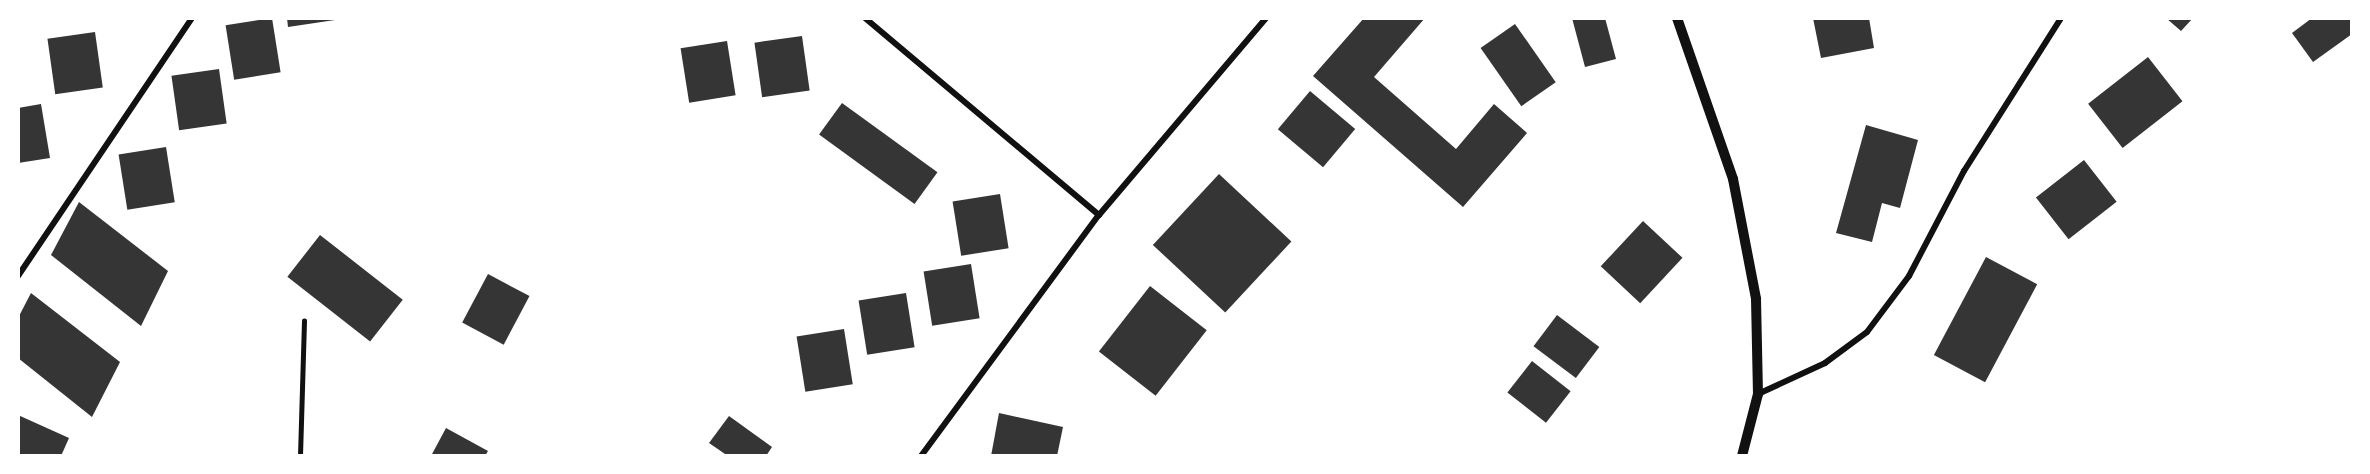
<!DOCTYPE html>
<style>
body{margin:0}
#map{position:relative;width:2370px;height:474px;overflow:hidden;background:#fff;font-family:Merriweather,serif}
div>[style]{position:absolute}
.building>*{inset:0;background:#353535;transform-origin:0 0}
.service>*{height:4.5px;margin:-2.25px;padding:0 2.25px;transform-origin:2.25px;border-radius:2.25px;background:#111}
.minor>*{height:6px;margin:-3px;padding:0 3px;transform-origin:3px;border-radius:3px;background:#111}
.tertiary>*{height:10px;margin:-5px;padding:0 5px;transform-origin:5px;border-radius:5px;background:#111}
span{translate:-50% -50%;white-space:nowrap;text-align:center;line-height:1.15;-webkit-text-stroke:5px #fff;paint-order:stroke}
.frame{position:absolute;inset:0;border:20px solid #fff;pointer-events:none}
</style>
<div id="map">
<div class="building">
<i style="left:272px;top:18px;width:55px;height:47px;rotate:81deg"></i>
<i style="clip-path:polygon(287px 18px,335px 18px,335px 20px,288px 27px)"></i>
<i style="clip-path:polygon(1364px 18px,1425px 18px,1374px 77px,1456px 149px,1494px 104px,1527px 133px,1463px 207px,1313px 76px)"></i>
<i style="clip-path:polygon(1572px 18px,1605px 18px,1616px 59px,1585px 67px)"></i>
<i style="clip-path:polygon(1813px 18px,1869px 18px,1874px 48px,1821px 58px)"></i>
<i style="clip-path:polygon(2166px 18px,2193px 18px,2181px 31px)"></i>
<i style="clip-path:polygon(2312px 18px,2352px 19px,2352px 34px,2313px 62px,2292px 33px)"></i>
<i style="left:1515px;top:24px;width:71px;height:42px;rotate:55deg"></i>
<i style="left:95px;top:32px;width:56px;height:48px;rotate:82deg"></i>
<i style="left:802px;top:36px;width:55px;height:48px;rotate:82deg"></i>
<i style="left:727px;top:41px;width:55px;height:47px;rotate:81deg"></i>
<i style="left:2148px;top:57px;width:56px;height:76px;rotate:52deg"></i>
<i style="left:219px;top:69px;width:55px;height:48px;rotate:82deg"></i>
<i style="left:1310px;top:91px;width:59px;height:50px;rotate:40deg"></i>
<i style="left:842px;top:103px;width:118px;height:39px;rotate:36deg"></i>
<i style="clip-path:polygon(41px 104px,50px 158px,18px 163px,18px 108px)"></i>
<i style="clip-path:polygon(1866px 125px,1918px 140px,1900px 208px,1882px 203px,1872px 242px,1836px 233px)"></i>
<i style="left:166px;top:147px;width:56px;height:48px;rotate:81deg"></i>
<i style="left:2084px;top:160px;width:53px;height:61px;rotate:52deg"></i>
<i style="left:1219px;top:174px;width:99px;height:97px;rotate:43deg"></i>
<i style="left:1000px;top:194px;width:55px;height:48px;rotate:81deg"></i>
<i style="clip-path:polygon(79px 202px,168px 271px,141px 326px,51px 255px)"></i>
<i style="left:1643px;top:221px;width:54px;height:62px;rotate:43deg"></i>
<i style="left:320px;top:235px;width:105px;height:53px;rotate:38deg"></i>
<i style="left:1986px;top:257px;width:58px;height:111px;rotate:28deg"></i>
<i style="left:971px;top:264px;width:55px;height:48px;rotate:81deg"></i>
<i style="left:488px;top:274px;width:47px;height:55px;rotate:28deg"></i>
<i style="left:1150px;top:286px;width:72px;height:83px;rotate:38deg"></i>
<i style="clip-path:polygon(31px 293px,120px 362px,92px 417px,18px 358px,18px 318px)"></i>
<i style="left:906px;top:293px;width:55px;height:48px;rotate:81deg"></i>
<i style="left:1557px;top:315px;width:53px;height:39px;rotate:37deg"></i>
<i style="left:844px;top:329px;width:56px;height:48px;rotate:81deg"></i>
<i style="left:1532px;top:361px;width:49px;height:40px;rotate:38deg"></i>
<i style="clip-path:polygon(999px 413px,1063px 427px,1057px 456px,991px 456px)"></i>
<i style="clip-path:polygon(18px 415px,69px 438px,61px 456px,18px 456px)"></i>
<i style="clip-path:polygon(729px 416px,772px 447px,766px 456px,728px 456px,709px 443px)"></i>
<i style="clip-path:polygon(446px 428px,488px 451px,485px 456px,431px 456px)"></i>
</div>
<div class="service">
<i style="left:300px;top:456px;width:135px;rotate:-88.3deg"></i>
</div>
<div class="minor">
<i style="left:865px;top:18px;width:306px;rotate:40.1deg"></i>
<i style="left:18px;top:276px;width:311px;rotate:-56deg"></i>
<i style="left:1758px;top:394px;width:74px;rotate:-24.8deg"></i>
<i style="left:1825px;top:363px;width:52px;rotate:-36.4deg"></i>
<i style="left:1867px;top:332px;width:70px;rotate:-53.1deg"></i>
<i style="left:1909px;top:276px;width:119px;rotate:-62.4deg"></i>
<i style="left:1964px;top:171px;width:181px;rotate:-57.6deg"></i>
<i style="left:921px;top:456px;width:300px;rotate:-53.6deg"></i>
<i style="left:1099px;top:215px;width:258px;rotate:-49.7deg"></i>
</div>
<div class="tertiary">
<i style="left:1677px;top:18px;width:170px;rotate:70.8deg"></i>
<i style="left:1733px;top:179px;width:122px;rotate:79.1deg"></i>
<i style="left:1756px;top:299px;width:95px;rotate:88.8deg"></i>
<i style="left:1758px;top:394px;width:64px;rotate:104.5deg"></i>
</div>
<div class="frame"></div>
</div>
